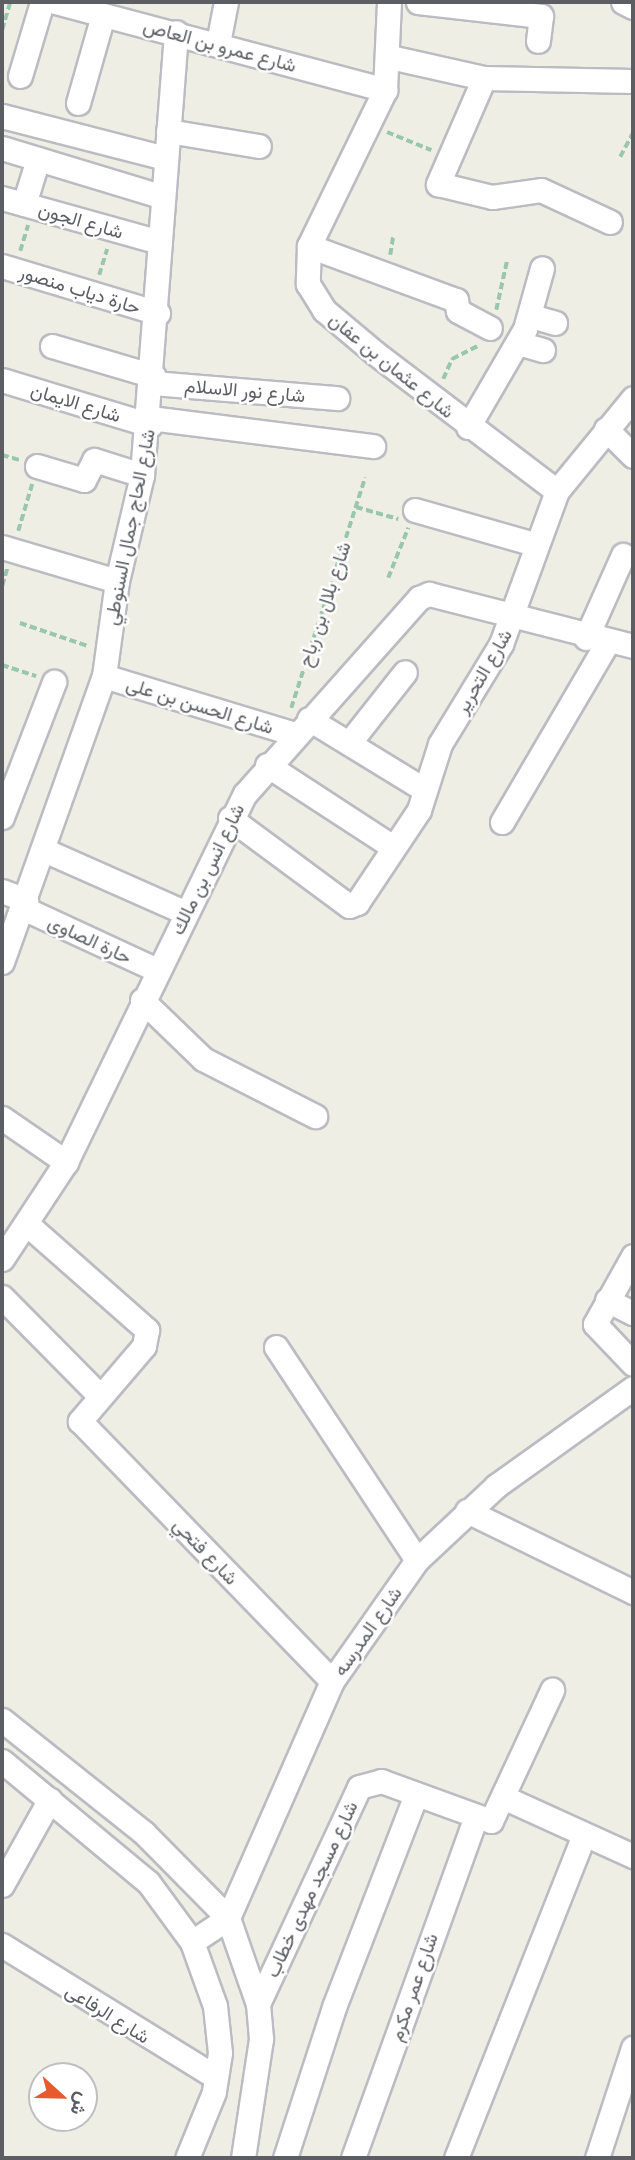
<!DOCTYPE html>
<meta charset="utf-8">
<style>
body{margin:0}
#map{position:relative;width:635px;height:2160px;overflow:hidden;background:#eeeee4;font-family:"Golos Text",Vazirmatn,sans-serif}
div>[style]{position:absolute}
.path>*{height:3.5px;margin-top:-1.75px;transform-origin:0;background:repeating-linear-gradient(90deg,#99c7ad 0 7px,transparent 0 10.5px)}
.roads{filter:drop-shadow(2px 0 #bbbcc2) drop-shadow(-2px 0 #bbbcc2) drop-shadow(0 2px #bbbcc2) drop-shadow(0 -2px #bbbcc2)}
.minor>*{height:23px;margin:-11.5px;padding:0 11.5px;transform-origin:11.5px;border-radius:11.5px;background:#fff}
span{translate:-50% -50%;white-space:nowrap;text-align:center;line-height:1.15;-webkit-text-stroke:5px #fff;paint-order:stroke}
.street-label{font-size:19px;color:#5c5e64}
.frame{position:absolute;inset:0;border:4px solid #5c5e64;pointer-events:none}
.north{position:absolute;left:28px;top:2062px;width:70px;height:70px;box-sizing:border-box;background:#fff;border:2px solid #bebfc1;border-radius:50%;rotate:112deg;font-size:19px;font-weight:700;line-height:28px;text-align:center;color:#5c5e64}
.north::after{content:'';display:block;margin:auto;width:24px;height:32px;background:#e9592f;clip-path:polygon(50% 0,100% 100%,50% 72%,0 100%)}
</style>
<div id="map">
<div class="path">
<i style="left:2px;top:30px;width:29px;rotate:-74deg"></i>
<i style="left:387px;top:132px;width:48px;rotate:22.2deg"></i>
<i style="left:620px;top:157px;width:27px;rotate:-62deg"></i>
<i style="left:20px;top:251px;width:27px;rotate:-73deg"></i>
<i style="left:390px;top:255px;width:18px;rotate:-81deg"></i>
<i style="left:99px;top:275px;width:27px;rotate:-73deg"></i>
<i style="left:496px;top:310px;width:51px;rotate:-77.6deg"></i>
<i style="left:443px;top:379px;width:22px;rotate:-66deg"></i>
<i style="left:452px;top:359px;width:30px;rotate:-27deg"></i>
<i style="left:2px;top:455px;width:18px;rotate:16deg"></i>
<i style="left:356px;top:507px;width:44px;rotate:15.9deg"></i>
<i style="left:18px;top:531px;width:49px;rotate:-73.4deg"></i>
<i style="left:388px;top:578px;width:54px;rotate:-68.2deg"></i>
<i style="left:2px;top:586px;width:19px;rotate:-74deg"></i>
<i style="left:20px;top:623px;width:72px;rotate:18.7deg"></i>
<i style="left:2px;top:665px;width:36px;rotate:18deg"></i>
<i style="left:291px;top:708px;width:242px;rotate:-72.2deg"></i>
</div>
<div class="roads">
<div class="minor">
<i style="left:55px;top:2px;width:342px;rotate:14.9deg"></i>
<i style="left:389px;top:2px;width:88px;rotate:92.6deg"></i>
<i style="left:385px;top:90px;width:174px;rotate:116deg"></i>
<i style="left:309px;top:246px;width:38px;rotate:92deg"></i>
<i style="left:308px;top:284px;width:31px;rotate:58deg"></i>
<i style="left:324px;top:310px;width:67px;rotate:40.1deg"></i>
<i style="left:375px;top:353px;width:228px;rotate:37.2deg"></i>
<i style="left:418px;top:2px;width:124px;rotate:6.5deg"></i>
<i style="left:541px;top:16px;width:25px;rotate:97deg"></i>
<i style="left:623px;top:2px;width:11px;rotate:27deg"></i>
<i style="left:218px;top:43px;width:42px;rotate:-79deg"></i>
<i style="left:390px;top:57px;width:96px;rotate:12.6deg"></i>
<i style="left:484px;top:78px;width:149px;rotate:1.2deg"></i>
<i style="left:20px;top:76px;width:77px;rotate:-73.4deg"></i>
<i style="left:484px;top:78px;width:116px;rotate:113.5deg"></i>
<i style="left:438px;top:184px;width:56px;rotate:13.5deg"></i>
<i style="left:492px;top:197px;width:49px;rotate:-8.1deg"></i>
<i style="left:541px;top:190px;width:76px;rotate:24.9deg"></i>
<i style="left:78px;top:103px;width:91px;rotate:-74.1deg"></i>
<i style="left:2px;top:116px;width:169px;rotate:14.4deg"></i>
<i style="left:168px;top:131px;width:92px;rotate:9.4deg"></i>
<i style="left:2px;top:148px;width:168px;rotate:16.9deg"></i>
<i style="left:2px;top:198px;width:164px;rotate:15.6deg"></i>
<i style="left:24px;top:204px;width:47px;rotate:-72.7deg"></i>
<i style="left:309px;top:246px;width:157px;rotate:20.2deg"></i>
<i style="left:456px;top:300px;width:11px;rotate:80deg"></i>
<i style="left:458px;top:311px;width:36px;rotate:28deg"></i>
<i style="left:2px;top:266px;width:163px;rotate:16.8deg"></i>
<i style="left:531px;top:316px;width:25px;rotate:16deg"></i>
<i style="left:518px;top:343px;width:26px;rotate:16deg"></i>
<i style="left:52px;top:346px;width:106px;rotate:16.4deg"></i>
<i style="left:2px;top:380px;width:155px;rotate:16.9deg"></i>
<i style="left:153px;top:383px;width:185px;rotate:4.7deg"></i>
<i style="left:150px;top:418px;width:225px;rotate:7.2deg"></i>
<i style="left:468px;top:427px;width:113px;rotate:-59.8deg"></i>
<i style="left:525px;top:329px;width:63px;rotate:-74.4deg"></i>
<i style="left:606px;top:429px;width:38px;rotate:45deg"></i>
<i style="left:37px;top:466px;width:49px;rotate:16.6deg"></i>
<i style="left:84px;top:480px;width:22px;rotate:-63deg"></i>
<i style="left:94px;top:460px;width:50px;rotate:17.4deg"></i>
<i style="left:415px;top:510px;width:124px;rotate:15.9deg"></i>
<i style="left:2px;top:547px;width:120px;rotate:16.5deg"></i>
<i style="left:586px;top:638px;width:91px;rotate:-66deg"></i>
<i style="left:104px;top:676px;width:200px;rotate:16.9deg"></i>
<i style="left:309px;top:719px;width:136px;rotate:31.5deg"></i>
<i style="left:349px;top:743px;width:90px;rotate:-51.7deg"></i>
<i style="left:267px;top:765px;width:150px;rotate:33.1deg"></i>
<i style="left:2px;top:817px;width:145px;rotate:-68.9deg"></i>
<i style="left:230px;top:818px;width:148px;rotate:36.5deg"></i>
<i style="left:349px;top:906px;width:9px;rotate:-21deg"></i>
<i style="left:357px;top:903px;width:112px;rotate:-56.3deg"></i>
<i style="left:419px;top:810px;width:69px;rotate:-72.3deg"></i>
<i style="left:440px;top:744px;width:117px;rotate:-58.6deg"></i>
<i style="left:501px;top:644px;width:163px;rotate:-69.9deg"></i>
<i style="left:557px;top:491px;width:120px;rotate:-50.7deg"></i>
<i style="left:502px;top:822px;width:210px;rotate:-59.6deg"></i>
<i style="left:44px;top:850px;width:155px;rotate:23.9deg"></i>
<i style="left:2px;top:891px;width:26px;rotate:21deg"></i>
<i style="left:23px;top:908px;width:148px;rotate:24.8deg"></i>
<i style="left:2px;top:962px;width:304px;rotate:-70.4deg"></i>
<i style="left:104px;top:676px;width:96px;rotate:-82.2deg"></i>
<i style="left:117px;top:581px;width:109px;rotate:-76.7deg"></i>
<i style="left:142px;top:475px;width:444px;rotate:-85.6deg"></i>
<i style="left:142px;top:1000px;width:85px;rotate:44deg"></i>
<i style="left:203px;top:1059px;width:126px;rotate:27deg"></i>
<i style="left:2px;top:1118px;width:78px;rotate:34.5deg"></i>
<i style="left:28px;top:1225px;width:159px;rotate:41.4deg"></i>
<i style="left:147px;top:1330px;width:16px;rotate:101deg"></i>
<i style="left:144px;top:1346px;width:99px;rotate:130.5deg"></i>
<i style="left:80px;top:1421px;width:362px;rotate:45.9deg"></i>
<i style="left:633px;top:1256px;width:78px;rotate:119.2deg"></i>
<i style="left:595px;top:1324px;width:55px;rotate:46.5deg"></i>
<i style="left:2px;top:1259px;width:116px;rotate:-56.6deg"></i>
<i style="left:66px;top:1162px;width:409px;rotate:-64.1deg"></i>
<i style="left:245px;top:794px;width:262px;rotate:-48.4deg"></i>
<i style="left:419px;top:598px;width:11px;rotate:-22deg"></i>
<i style="left:429px;top:594px;width:211px;rotate:14.3deg"></i>
<i style="left:2px;top:1297px;width:136px;rotate:45.3deg"></i>
<i style="left:607px;top:1300px;width:29px;rotate:27deg"></i>
<i style="left:276px;top:1347px;width:255px;rotate:56.5deg"></i>
<i style="left:467px;top:1511px;width:185px;rotate:26deg"></i>
<i style="left:2px;top:1720px;width:181px;rotate:38.5deg"></i>
<i style="left:144px;top:1833px;width:120px;rotate:45.3deg"></i>
<i style="left:228px;top:1918px;width:91px;rotate:70.8deg"></i>
<i style="left:258px;top:2004px;width:35px;rotate:85deg"></i>
<i style="left:261px;top:2039px;width:120px;rotate:98.6deg"></i>
<i style="left:2px;top:1761px;width:190px;rotate:39.7deg"></i>
<i style="left:148px;top:1882px;width:74px;rotate:53.7deg"></i>
<i style="left:192px;top:1942px;width:68px;rotate:70.2deg"></i>
<i style="left:215px;top:2006px;width:47px;rotate:83.9deg"></i>
<i style="left:220px;top:2053px;width:39px;rotate:99deg"></i>
<i style="left:214px;top:2092px;width:71px;rotate:112.2deg"></i>
<i style="left:503px;top:1797px;width:143px;rotate:24.4deg"></i>
<i style="left:2px;top:1885px;width:98px;rotate:-60.8deg"></i>
<i style="left:192px;top:1942px;width:43px;rotate:-33.7deg"></i>
<i style="left:228px;top:1918px;width:259px;rotate:-66.3deg"></i>
<i style="left:332px;top:1681px;width:148px;rotate:-54.9deg"></i>
<i style="left:417px;top:1560px;width:108px;rotate:-43.1deg"></i>
<i style="left:496px;top:1486px;width:168px;rotate:-35.6deg"></i>
<i style="left:2px;top:1945px;width:251px;rotate:31.7deg"></i>
<i style="left:258px;top:2004px;width:239px;rotate:-65deg"></i>
<i style="left:359px;top:1787px;width:23px;rotate:-15deg"></i>
<i style="left:381px;top:1781px;width:117px;rotate:20deg"></i>
<i style="left:491px;top:1821px;width:145px;rotate:-65deg"></i>
<i style="left:285px;top:2158px;width:159px;rotate:-72deg"></i>
<i style="left:334px;top:2007px;width:228px;rotate:-68.9deg"></i>
<i style="left:353px;top:2158px;width:363px;rotate:-70.2deg"></i>
<i style="left:456px;top:2158px;width:348px;rotate:-68.4deg"></i>
<i style="left:597px;top:2158px;width:116px;rotate:-71.9deg"></i>
</div>
</div>
<div class="street-label">
<span style="left:220px;top:45px;rotate:15deg">شارع عمرو بن العاص</span>
<span style="left:81px;top:220px;rotate:16deg">شارع الجون</span>
<span style="left:80px;top:289px;rotate:17deg">حارة دياب منصور</span>
<span style="left:392px;top:365px;rotate:39deg">شارع عثمان بن عفان</span>
<span style="left:245px;top:390px;rotate:5deg">شارع نور الاسلام</span>
<span style="left:76px;top:402px;rotate:17deg">شارع الايمان</span>
<span style="left:129px;top:527px;rotate:-79deg">شارع الحاج جمال السنوطي</span>
<span style="left:324px;top:604px;rotate:-72deg">شارع بلال بن رباح</span>
<span style="left:483px;top:671px;rotate:-60deg">شارع التحرير</span>
<span style="left:200px;top:705px;rotate:17deg">شارع الحسن بن على</span>
<span style="left:207px;top:869px;rotate:-64deg">شارع انس بن مالك</span>
<span style="left:90px;top:939px;rotate:25deg">حارة الصاوى</span>
<span style="left:206px;top:1551px;rotate:46deg">شارع فتحي</span>
<span style="left:367px;top:1631px;rotate:-55deg">شارع المدرسه</span>
<span style="left:311px;top:1889px;rotate:-65deg">شارع مسجد مهدى خطاب</span>
<span style="left:413px;top:1987px;rotate:-71deg">شارع عمر مكرم</span>
<span style="left:108px;top:2013px;rotate:32deg">شارع الرفاعى</span>
</div>
<div class="frame"></div>
<div class="north">ش</div>
</div>
